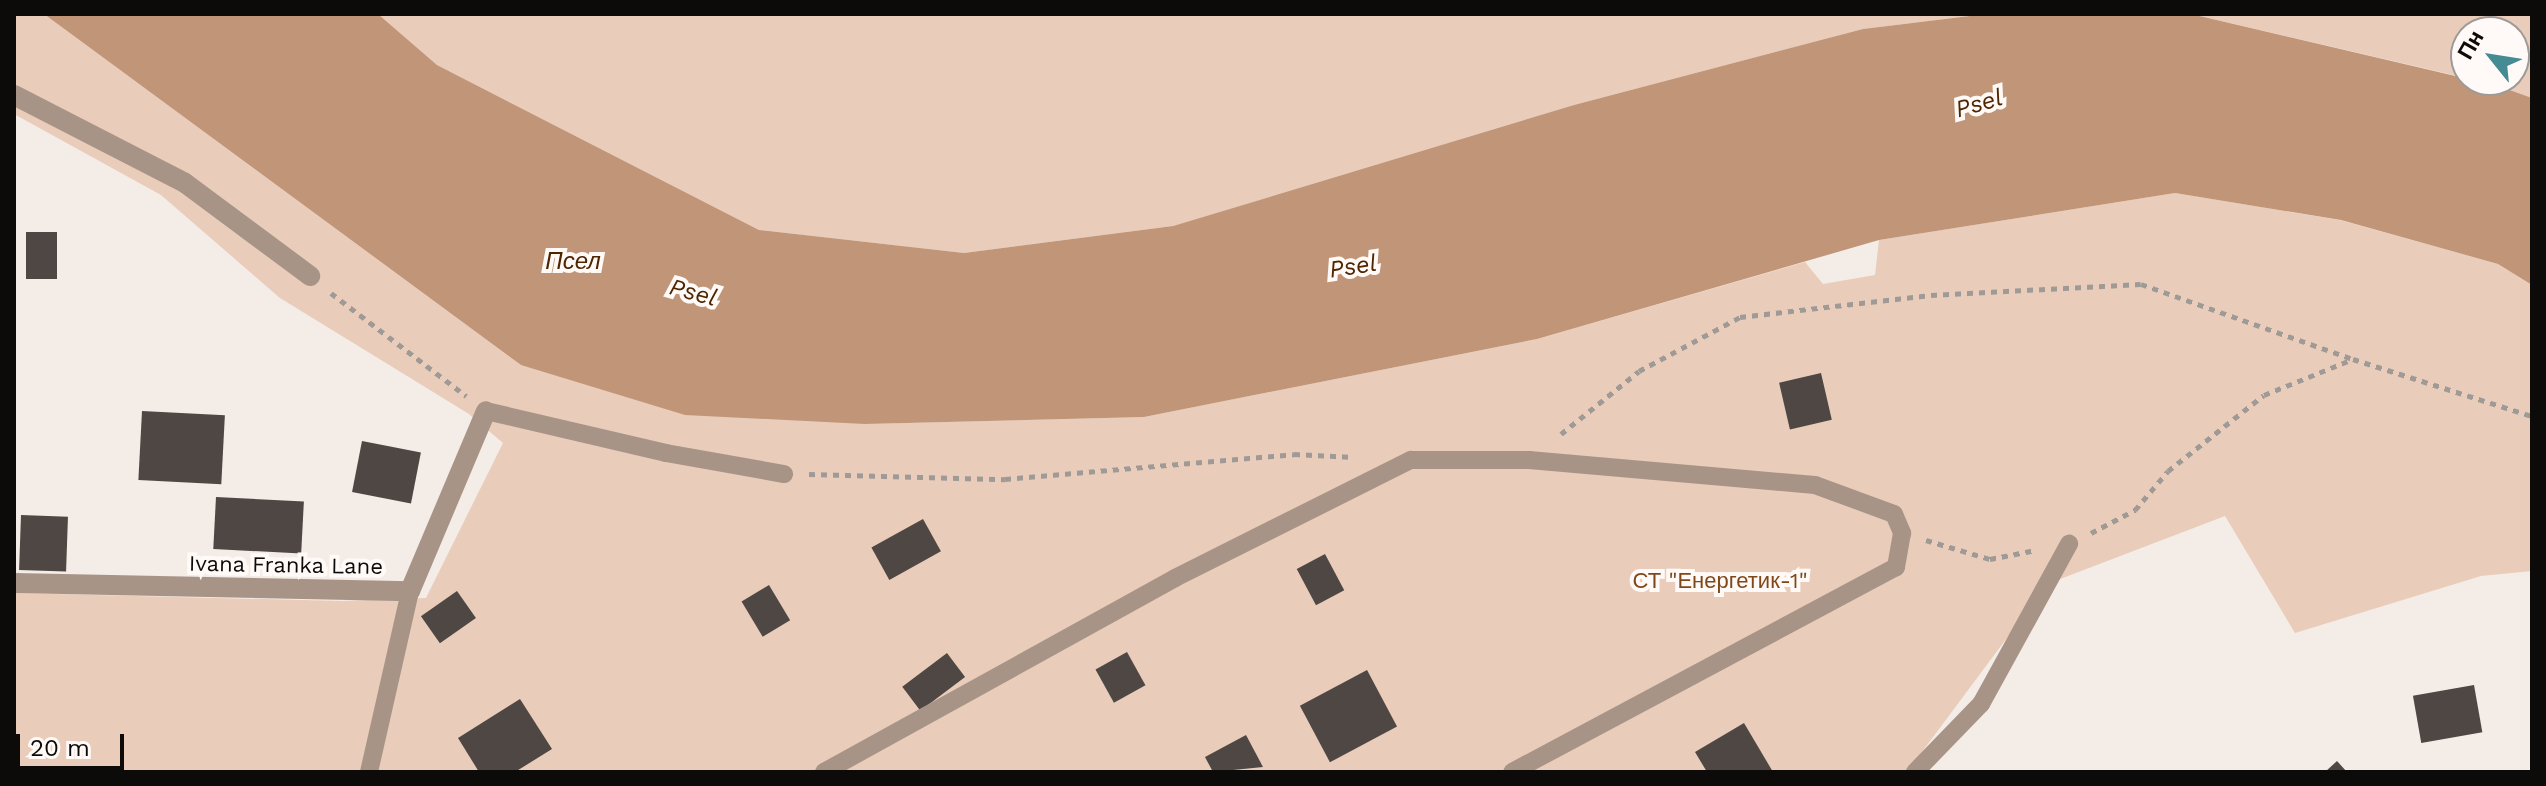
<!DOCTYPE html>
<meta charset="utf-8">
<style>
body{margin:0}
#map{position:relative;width:2546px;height:786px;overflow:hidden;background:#f4ece6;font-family:"Work Sans",sans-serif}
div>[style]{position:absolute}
.green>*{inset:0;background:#e9ccb9}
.water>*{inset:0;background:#c19577}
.building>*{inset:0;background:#4e4743;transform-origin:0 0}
.path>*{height:5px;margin-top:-2.5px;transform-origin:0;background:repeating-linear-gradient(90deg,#a09a96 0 6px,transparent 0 12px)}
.lane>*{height:18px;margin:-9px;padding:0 9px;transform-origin:9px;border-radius:9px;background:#a89487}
.street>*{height:20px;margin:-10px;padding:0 10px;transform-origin:10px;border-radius:10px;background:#a89487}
span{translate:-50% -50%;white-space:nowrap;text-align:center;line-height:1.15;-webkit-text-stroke:8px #fffaf7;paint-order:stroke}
.street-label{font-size:22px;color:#0d0b09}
.park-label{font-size:22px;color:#804719}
.water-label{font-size:24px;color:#4f2500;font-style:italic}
.frame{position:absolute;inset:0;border:16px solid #0d0b09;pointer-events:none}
.north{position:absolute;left:2450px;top:16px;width:80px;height:80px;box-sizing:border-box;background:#fffaf7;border:2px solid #9e9a98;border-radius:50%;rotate:300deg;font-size:22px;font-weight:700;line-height:32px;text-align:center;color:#0d0b09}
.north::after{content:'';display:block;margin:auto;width:28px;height:36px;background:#448b93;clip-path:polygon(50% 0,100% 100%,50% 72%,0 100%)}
.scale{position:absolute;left:16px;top:734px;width:108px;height:36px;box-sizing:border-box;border:4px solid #0d0b09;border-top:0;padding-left:10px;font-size:24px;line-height:28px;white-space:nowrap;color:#0d0b09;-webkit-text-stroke:6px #fffaf7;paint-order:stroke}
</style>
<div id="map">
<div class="green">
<i style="clip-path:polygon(14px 14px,44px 14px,521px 365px,865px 424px,1144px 417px,1537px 339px,1805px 262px,1823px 284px,1875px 275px,1879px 240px,2175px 193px,2340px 220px,2498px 264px,2532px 285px,2532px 571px,2481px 576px,2295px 633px,2225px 516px,2047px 584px,1907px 772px,14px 772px,14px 593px,342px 601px,426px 598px,503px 443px,469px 414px,280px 298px,161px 195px,14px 114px)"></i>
<i style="clip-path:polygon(378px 14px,1986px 14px,1863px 29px,1574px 105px,1173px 226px,964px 253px,759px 230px,437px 65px)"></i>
<i style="clip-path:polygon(2191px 14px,2532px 14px,2532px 98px,2474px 80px,2514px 80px,2514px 32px,2466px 32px,2466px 78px)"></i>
</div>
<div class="water">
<i style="clip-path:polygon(44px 14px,378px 14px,437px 65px,759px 230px,964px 253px,1173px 226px,1574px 105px,1863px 29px,1986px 14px,2191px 14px,2498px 86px,2532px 98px,2532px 285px,2498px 264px,2341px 220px,2175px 193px,1879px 240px,1537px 339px,1144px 417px,865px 424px,685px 415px,521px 365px)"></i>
</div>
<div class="building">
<i style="left:26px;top:232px;width:31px;height:47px"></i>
<i style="left:1821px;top:373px;width:48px;height:43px;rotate:77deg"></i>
<i style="left:142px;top:411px;width:83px;height:69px;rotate:3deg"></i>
<i style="left:362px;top:441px;width:60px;height:52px;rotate:11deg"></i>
<i style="left:216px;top:497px;width:88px;height:52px;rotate:3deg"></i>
<i style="left:21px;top:515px;width:47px;height:55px;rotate:2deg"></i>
<i style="left:923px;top:519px;width:37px;height:59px;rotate:61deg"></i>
<i style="left:1325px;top:554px;width:41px;height:32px;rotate:62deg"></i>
<i style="left:769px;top:585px;width:41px;height:32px;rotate:59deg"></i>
<i style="left:457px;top:591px;width:33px;height:44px;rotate:55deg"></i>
<i style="left:1127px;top:652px;width:38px;height:36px;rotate:61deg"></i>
<i style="left:947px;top:653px;width:30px;height:56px;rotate:53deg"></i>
<i style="left:1367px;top:670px;width:64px;height:76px;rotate:62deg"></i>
<i style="left:2474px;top:685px;width:48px;height:62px;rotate:80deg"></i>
<i style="clip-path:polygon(520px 699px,552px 749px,515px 772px,479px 772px,458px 738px)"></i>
<i style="clip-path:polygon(1744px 723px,1773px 772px,1707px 772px,1695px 752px)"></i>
<i style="clip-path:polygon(1246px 735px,1263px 767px,1213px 772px,1205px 757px)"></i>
<i style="clip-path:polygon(2337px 761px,2347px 772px,2325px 772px)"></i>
</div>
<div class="path">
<i style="left:331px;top:293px;width:170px;rotate:37.3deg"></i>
<i style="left:1561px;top:434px;width:100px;rotate:-38.9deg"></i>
<i style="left:1639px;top:371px;width:115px;rotate:-28.1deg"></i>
<i style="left:1740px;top:317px;width:192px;rotate:-6.6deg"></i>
<i style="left:1931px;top:295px;width:210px;rotate:-3deg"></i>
<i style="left:2141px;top:284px;width:225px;rotate:19.5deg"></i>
<i style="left:809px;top:474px;width:196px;rotate:1.5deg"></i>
<i style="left:1005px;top:479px;width:290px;rotate:-4.9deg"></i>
<i style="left:1294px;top:454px;width:60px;rotate:2.9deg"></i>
<i style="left:2091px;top:533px;width:50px;rotate:-27.6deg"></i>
<i style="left:2135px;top:510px;width:51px;rotate:-49.8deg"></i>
<i style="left:2168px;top:471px;width:122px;rotate:-38.4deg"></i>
<i style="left:2264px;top:395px;width:96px;rotate:-22deg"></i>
<i style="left:2353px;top:359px;width:188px;rotate:17.7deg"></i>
<i style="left:1926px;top:540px;width:67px;rotate:16.5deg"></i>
<i style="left:1990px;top:559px;width:47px;rotate:-11.1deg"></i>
</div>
<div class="lane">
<i style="left:486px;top:411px;width:185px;rotate:13.1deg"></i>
<i style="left:666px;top:453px;width:120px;rotate:10.1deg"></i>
<i style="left:369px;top:772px;width:186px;rotate:-77.2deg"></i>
<i style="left:824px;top:772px;width:401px;rotate:-28.9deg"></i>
<i style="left:1175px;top:578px;width:264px;rotate:-26.6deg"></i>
<i style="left:1411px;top:460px;width:118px"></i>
<i style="left:1529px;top:460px;width:287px;rotate:5deg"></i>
<i style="left:1815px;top:485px;width:84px;rotate:20.2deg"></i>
<i style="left:1894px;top:514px;width:21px;rotate:67deg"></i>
<i style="left:1902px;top:533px;width:35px;rotate:100deg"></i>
<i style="left:1896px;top:567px;width:435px;rotate:151.9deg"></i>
<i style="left:1915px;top:772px;width:95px;rotate:-45.9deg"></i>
<i style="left:1981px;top:704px;width:183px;rotate:-61.2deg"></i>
</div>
<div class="street">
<i style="left:14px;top:95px;width:192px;rotate:27.2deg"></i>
<i style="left:185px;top:183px;width:156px;rotate:36.6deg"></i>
<i style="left:14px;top:583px;width:396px;rotate:1.2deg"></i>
<i style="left:410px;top:591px;width:195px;rotate:-67.1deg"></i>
</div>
<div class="street-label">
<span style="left:286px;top:565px;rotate:1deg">Ivana Franka Lane</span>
</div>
<div class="park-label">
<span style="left:1720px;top:581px">СТ "Енергетик-1"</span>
</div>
<div class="water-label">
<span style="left:1979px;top:104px;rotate:-16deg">Psel</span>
<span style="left:573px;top:262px">Псел</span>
<span style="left:1353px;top:267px;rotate:-9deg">Psel</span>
<span style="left:693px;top:293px;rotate:15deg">Psel</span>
</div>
<div class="frame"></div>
<div class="north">Пн</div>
<div class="scale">20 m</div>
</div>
